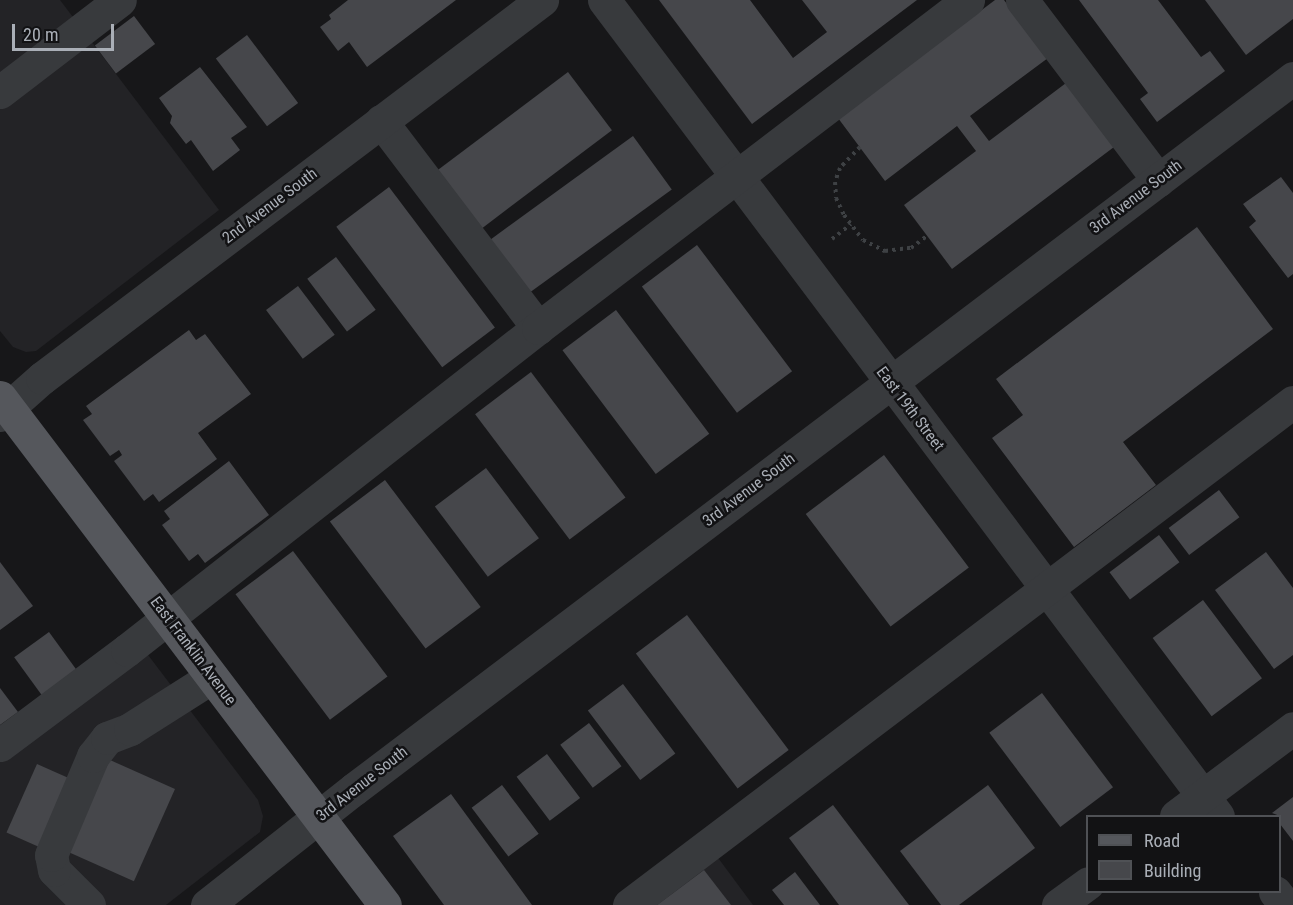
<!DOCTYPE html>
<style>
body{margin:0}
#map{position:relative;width:1293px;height:905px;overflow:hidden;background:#171719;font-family:"Roboto Condensed",sans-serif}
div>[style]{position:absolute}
.built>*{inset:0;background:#232326}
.building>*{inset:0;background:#46474b;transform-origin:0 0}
.path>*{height:4px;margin-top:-2px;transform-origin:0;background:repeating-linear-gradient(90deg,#3e4144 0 3px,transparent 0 7.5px)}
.minor>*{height:33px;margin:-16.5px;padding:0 16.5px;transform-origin:16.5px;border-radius:16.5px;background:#383a3d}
.major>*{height:33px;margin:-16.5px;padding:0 16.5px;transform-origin:16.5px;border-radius:16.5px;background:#55575c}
span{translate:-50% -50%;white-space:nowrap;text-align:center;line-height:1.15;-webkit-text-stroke:5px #121214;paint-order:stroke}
.street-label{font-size:16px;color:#aaafb7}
.legend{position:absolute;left:1086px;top:815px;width:195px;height:78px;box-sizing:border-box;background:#121214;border:2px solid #4f5155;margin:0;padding:8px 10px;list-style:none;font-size:18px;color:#aaafb7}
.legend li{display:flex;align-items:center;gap:12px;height:30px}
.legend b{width:30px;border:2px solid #4f5155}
.scale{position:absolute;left:12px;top:24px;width:102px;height:27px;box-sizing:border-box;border:3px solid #aaafb7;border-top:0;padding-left:8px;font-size:18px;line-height:21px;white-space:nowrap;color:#aaafb7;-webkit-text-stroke:4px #121214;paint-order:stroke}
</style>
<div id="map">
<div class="built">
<i style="clip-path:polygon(0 0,60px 0,219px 210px,36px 351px,26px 352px,13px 347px,0 331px)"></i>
<i style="clip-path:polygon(139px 643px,258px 800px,263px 816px,260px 832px,166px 905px,0 905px,0 748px)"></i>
<i style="clip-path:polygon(710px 847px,753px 905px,629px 905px)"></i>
</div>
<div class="building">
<i style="clip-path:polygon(348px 0,456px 0,367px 67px,349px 42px,338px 51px,320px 27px,331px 19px,329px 15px)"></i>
<i style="clip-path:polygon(659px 0,750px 0,793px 58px,827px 32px,802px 0,917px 0,752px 124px)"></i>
<i style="clip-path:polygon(995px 0,1004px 0,1048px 58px,970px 116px,989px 141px,1066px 83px,1114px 147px,952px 269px,904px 205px,976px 151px,957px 126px,885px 181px,838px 118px)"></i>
<i style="clip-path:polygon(1079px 0,1158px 0,1201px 57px,1210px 51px,1225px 71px,1157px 122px,1140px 99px,1148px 93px)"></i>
<i style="clip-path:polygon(1205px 0,1293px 0,1293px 19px,1246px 55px)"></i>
<i style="left:134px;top:16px;width:35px;height:49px;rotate:53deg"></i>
<i style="left:247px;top:35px;width:85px;height:39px;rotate:53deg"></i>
<i style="clip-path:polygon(200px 67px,247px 127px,231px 138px,240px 150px,213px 171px,191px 140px,186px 144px,170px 123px,172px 116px,159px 98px)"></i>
<i style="left:568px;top:72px;width:73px;height:163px;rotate:53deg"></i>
<i style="left:633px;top:136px;width:66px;height:176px;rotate:54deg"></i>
<i style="clip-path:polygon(1281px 177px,1293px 193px,1293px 274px,1288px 278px,1249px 227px,1256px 221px,1243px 204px)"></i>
<i style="left:389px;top:187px;width:176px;height:66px;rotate:53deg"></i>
<i style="clip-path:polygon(1197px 227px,1273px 329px,1123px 442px,1156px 485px,1074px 547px,992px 438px,1023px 415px,996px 379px)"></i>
<i style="left:697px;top:245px;width:158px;height:69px;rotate:53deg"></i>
<i style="left:336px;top:257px;width:66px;height:36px;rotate:53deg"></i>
<i style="left:298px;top:286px;width:61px;height:40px;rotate:53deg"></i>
<i style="left:616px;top:310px;width:155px;height:67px;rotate:53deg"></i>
<i style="clip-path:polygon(189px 330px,196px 340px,205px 334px,251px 394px,198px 433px,217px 459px,159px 502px,153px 494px,144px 501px,114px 461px,122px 455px,119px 450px,110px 456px,83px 420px,92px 414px,86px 406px)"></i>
<i style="left:531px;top:372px;width:157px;height:70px;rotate:53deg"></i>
<i style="left:884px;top:455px;width:141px;height:98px;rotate:53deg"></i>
<i style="clip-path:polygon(229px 461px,269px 515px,205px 563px,198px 554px,189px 561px,162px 525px,170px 519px,164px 511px)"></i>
<i style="left:486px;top:468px;width:88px;height:64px;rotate:53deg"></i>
<i style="left:385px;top:480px;width:159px;height:69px;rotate:53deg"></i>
<i style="left:1219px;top:490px;width:34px;height:63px;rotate:53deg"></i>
<i style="left:1159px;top:535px;width:34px;height:62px;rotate:53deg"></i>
<i style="left:293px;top:551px;width:157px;height:72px;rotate:53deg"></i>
<i style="clip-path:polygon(1266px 552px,1293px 588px,1293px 655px,1274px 669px,1215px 590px)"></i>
<i style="clip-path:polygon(0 562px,33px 606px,0 630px)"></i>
<i style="left:1203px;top:600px;width:98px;height:63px;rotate:53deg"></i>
<i style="left:687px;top:615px;width:169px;height:64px;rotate:53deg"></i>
<i style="left:49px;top:632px;width:47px;height:43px;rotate:54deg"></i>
<i style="left:623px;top:684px;width:87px;height:44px;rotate:53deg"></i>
<i style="clip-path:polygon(0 688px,18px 712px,0 725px)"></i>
<i style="left:1042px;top:693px;width:118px;height:66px;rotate:53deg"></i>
<i style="left:589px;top:723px;width:54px;height:36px;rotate:53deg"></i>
<i style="left:547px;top:754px;width:55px;height:38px;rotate:53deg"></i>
<i style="left:101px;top:756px;width:81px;height:101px;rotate:24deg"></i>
<i style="left:37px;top:764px;width:37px;height:75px;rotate:24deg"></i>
<i style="left:502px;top:785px;width:61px;height:38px;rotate:53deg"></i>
<i style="clip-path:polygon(988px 785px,1035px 848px,959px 905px,941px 905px,900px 851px)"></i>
<i style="clip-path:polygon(451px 794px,532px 905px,444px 905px,393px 836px)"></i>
<i style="clip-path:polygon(1293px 797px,1293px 841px,1280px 824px,1280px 816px,1272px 813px)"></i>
<i style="clip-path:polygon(833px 805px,909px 905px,839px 905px,789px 838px)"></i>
<i style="clip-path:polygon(704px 870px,731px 905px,657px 905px)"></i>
<i style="clip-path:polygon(795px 872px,820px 905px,784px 905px,772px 890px)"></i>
</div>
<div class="path">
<i style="left:860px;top:147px;width:29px;rotate:134deg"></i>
<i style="left:840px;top:168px;width:15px;rotate:110deg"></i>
<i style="left:835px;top:182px;width:16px;rotate:86deg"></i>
<i style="left:836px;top:198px;width:19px;rotate:65deg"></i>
<i style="left:844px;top:215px;width:31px;rotate:53deg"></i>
<i style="left:863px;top:240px;width:25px;rotate:27deg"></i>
<i style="left:885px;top:251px;width:26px;rotate:-7deg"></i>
<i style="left:911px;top:248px;width:20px;rotate:-37deg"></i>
<i style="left:832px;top:239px;width:24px;rotate:-38deg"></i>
</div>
<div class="minor">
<i style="left:604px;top:0;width:1021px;rotate:53.04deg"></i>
<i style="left:1022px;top:0;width:226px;rotate:52.9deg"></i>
<i style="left:0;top:92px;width:151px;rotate:-37.5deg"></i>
<i style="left:381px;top:121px;width:260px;rotate:52.8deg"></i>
<i style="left:0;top:415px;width:56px;rotate:-41.4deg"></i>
<i style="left:42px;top:378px;width:627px;rotate:-37.09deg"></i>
<i style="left:0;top:745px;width:159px;rotate:-36.8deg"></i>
<i style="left:127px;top:650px;width:522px;rotate:-38.08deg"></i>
<i style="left:538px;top:328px;width:541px;rotate:-37.34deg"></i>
<i style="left:1176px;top:816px;width:146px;rotate:-36.9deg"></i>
<i style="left:1275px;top:892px;width:16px;rotate:52deg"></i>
<i style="left:89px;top:905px;width:49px;rotate:-135deg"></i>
<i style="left:54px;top:870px;width:15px;rotate:-101deg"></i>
<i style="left:51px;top:855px;width:108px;rotate:-67deg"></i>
<i style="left:93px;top:756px;width:23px;rotate:-52deg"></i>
<i style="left:107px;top:738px;width:25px;rotate:-21deg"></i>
<i style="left:130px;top:729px;width:97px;rotate:-32.4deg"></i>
<i style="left:207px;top:905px;width:187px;rotate:-38.3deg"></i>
<i style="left:354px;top:789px;width:1178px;rotate:-37.13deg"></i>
<i style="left:629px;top:905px;width:833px;rotate:-37.15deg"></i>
<i style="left:1058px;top:905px;width:37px;rotate:-36deg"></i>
</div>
<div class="major">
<i style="left:0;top:397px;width:637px;rotate:52.84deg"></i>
</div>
<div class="street-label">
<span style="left:1136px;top:197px;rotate:-37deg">3rd Avenue South</span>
<span style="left:270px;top:206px;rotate:-37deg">2nd Avenue South</span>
<span style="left:910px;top:409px;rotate:53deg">East 19th Street</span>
<span style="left:749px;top:490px;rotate:-37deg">3rd Avenue South</span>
<span style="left:193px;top:651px;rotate:53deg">East Franklin Avenue</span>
<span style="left:362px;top:784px;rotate:-38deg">3rd Avenue South</span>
</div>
<ul class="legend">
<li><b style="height:8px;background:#55575c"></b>Road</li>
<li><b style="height:16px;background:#46474b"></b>Building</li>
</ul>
<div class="scale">20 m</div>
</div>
